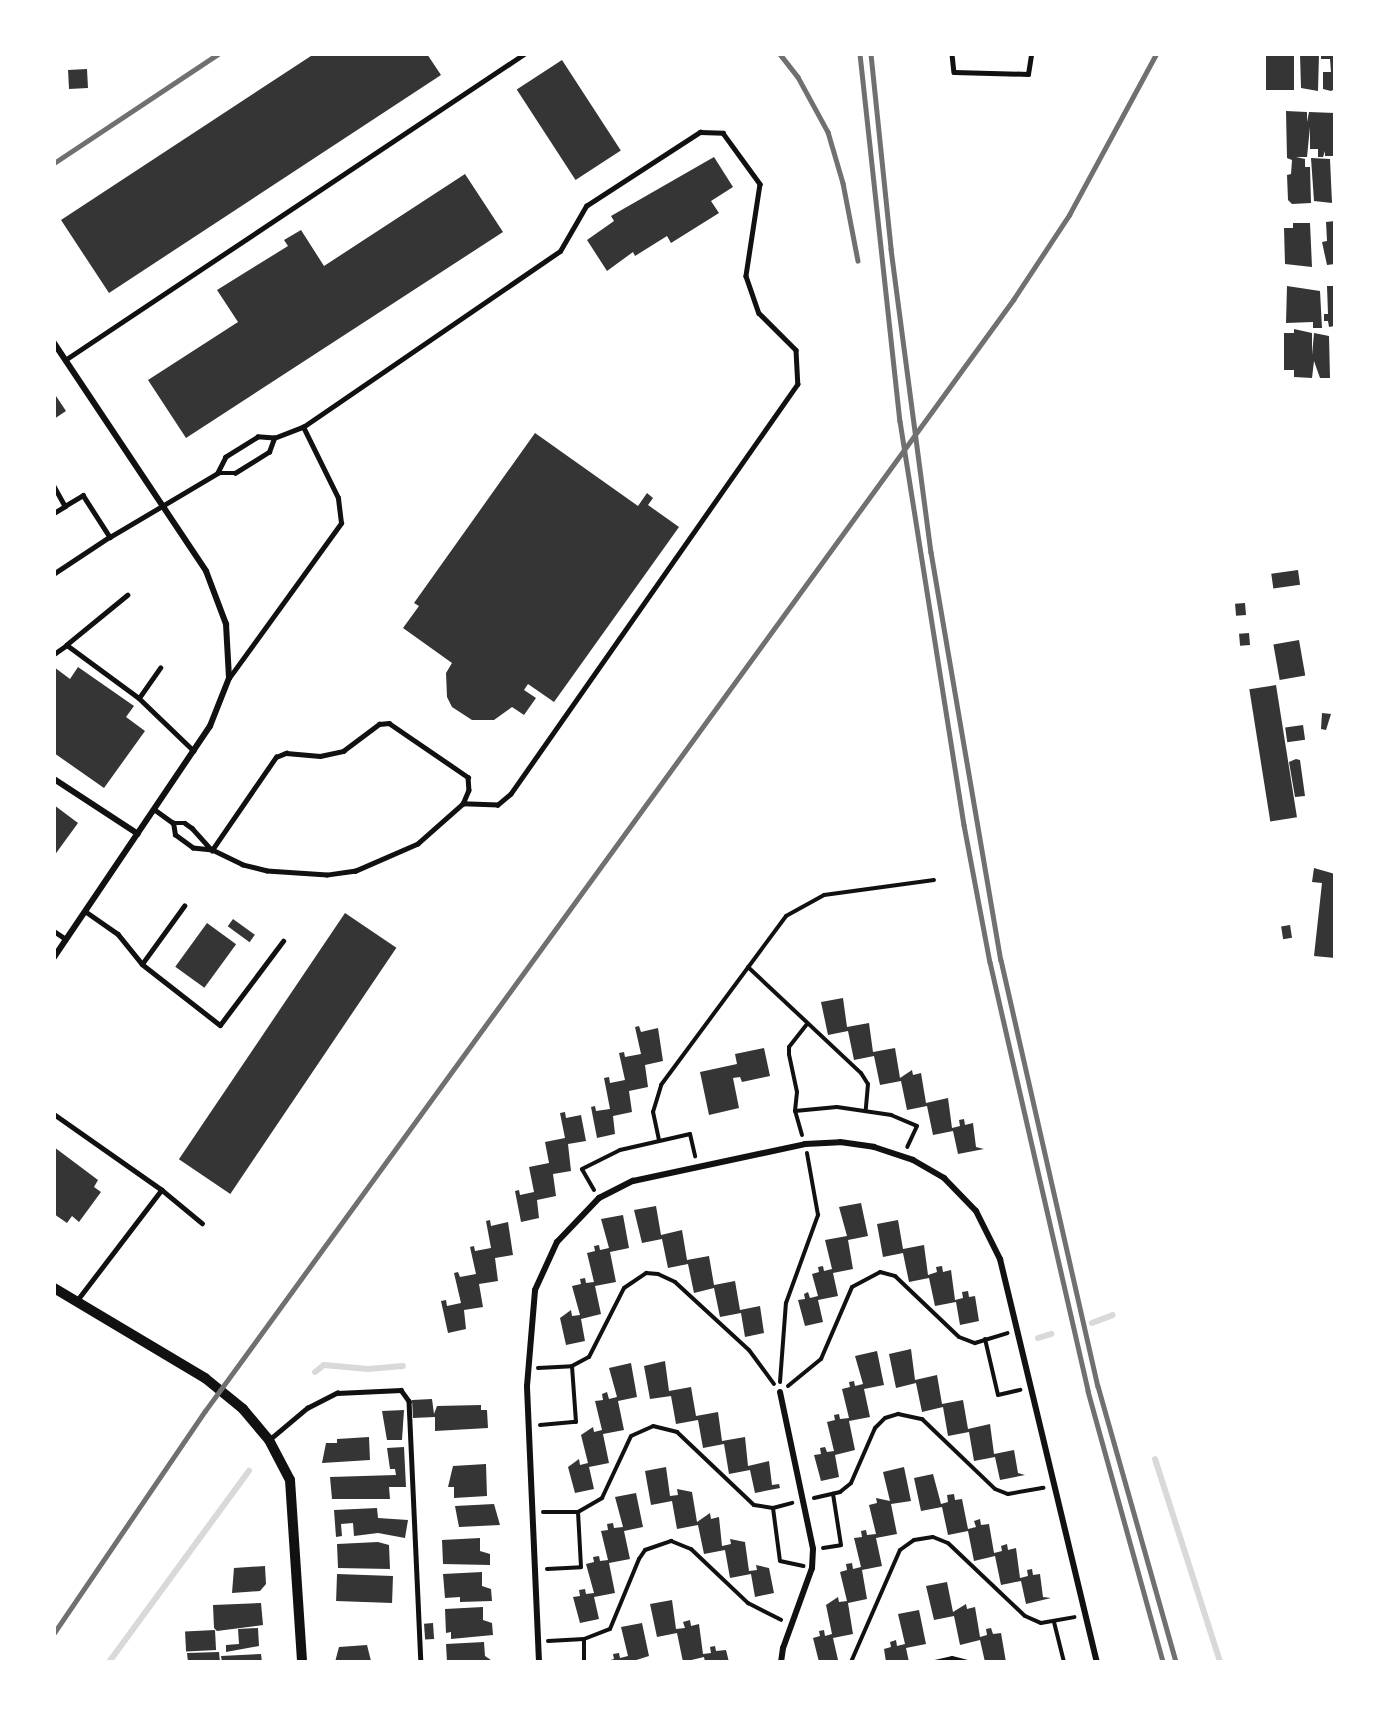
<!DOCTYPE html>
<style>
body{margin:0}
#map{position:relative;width:1389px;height:1716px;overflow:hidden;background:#fff;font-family:Signika,sans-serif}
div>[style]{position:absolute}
.stream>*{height:6px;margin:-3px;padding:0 3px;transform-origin:3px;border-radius:3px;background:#d9d9d9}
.building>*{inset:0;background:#353535;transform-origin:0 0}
.path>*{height:4px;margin:-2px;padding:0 2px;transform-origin:2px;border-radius:2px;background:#111}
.service>*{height:4.5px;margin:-2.25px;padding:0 2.25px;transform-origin:2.25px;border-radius:2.25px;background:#111}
.minor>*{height:6px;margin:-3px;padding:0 3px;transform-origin:3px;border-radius:3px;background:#111}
.tertiary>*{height:10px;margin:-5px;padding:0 5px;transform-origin:5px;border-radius:5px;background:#111}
.rail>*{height:4.5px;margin:-2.25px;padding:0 2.25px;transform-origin:2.25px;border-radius:2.25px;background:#707070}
span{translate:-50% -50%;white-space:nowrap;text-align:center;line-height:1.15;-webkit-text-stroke:4.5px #fff;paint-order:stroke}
.frame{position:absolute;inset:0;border:56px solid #fff;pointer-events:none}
</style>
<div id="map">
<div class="stream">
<i style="left:1092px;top:1323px;width:22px;rotate:-21deg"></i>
<i style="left:1038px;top:1338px;width:14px;rotate:-17deg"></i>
<i style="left:315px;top:1372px;width:11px;rotate:-38deg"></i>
<i style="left:324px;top:1365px;width:44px;rotate:5.2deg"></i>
<i style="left:368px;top:1369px;width:35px;rotate:-5deg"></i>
<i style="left:1155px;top:1459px;width:213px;rotate:72.2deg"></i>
<i style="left:109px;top:1662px;width:237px;rotate:-53.8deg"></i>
</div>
<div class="building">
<i style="clip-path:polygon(314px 54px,427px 54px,441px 75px,109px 293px,61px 220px)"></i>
<i style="left:1266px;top:54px;width:28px;height:36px"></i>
<i style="clip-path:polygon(1300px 54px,1319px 54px,1318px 91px,1301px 88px)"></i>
<i style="clip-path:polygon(1321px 54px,1335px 54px,1335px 89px,1331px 91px,1323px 89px,1323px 72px,1331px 72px,1330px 59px,1321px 59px)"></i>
<i style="left:562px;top:60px;width:108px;height:54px;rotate:57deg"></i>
<i style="left:87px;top:69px;width:19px;height:19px;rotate:87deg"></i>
<i style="clip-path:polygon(1286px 111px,1307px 112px,1307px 122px,1309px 112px,1335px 113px,1335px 156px,1325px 156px,1325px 151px,1323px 157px,1318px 157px,1318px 149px,1310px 149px,1310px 127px,1307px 157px,1296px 157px,1305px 159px,1305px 167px,1310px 167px,1311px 203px,1292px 204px,1288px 200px,1287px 175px,1291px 174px,1292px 160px,1287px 158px)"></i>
<i style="clip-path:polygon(714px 157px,733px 187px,711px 201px,719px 213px,671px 243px,667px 236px,635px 256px,633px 252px,607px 271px,587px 240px,614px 221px,611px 216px)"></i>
<i style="clip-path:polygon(1311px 158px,1330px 159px,1332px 203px,1314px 201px)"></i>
<i style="clip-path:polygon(465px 174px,503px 232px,186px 438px,148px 380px,238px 322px,217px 290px,288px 246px,284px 240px,301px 230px,324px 266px)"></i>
<i style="clip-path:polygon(1335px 221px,1335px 264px,1327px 265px,1322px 242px,1327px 241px,1326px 222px)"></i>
<i style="clip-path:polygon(1293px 223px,1310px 223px,1312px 267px,1285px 264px,1284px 228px,1293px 228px)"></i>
<i style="clip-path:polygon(1287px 286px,1320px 291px,1322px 328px,1313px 328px,1313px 322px,1286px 323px)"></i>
<i style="clip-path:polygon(1327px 286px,1335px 286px,1335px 326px,1329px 327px,1328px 321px,1324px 321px,1324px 314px,1328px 314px)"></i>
<i style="clip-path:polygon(1294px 329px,1312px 333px,1312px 355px,1314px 333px,1329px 336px,1330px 378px,1320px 378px,1314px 361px,1312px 378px,1294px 377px,1294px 370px,1284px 370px,1284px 333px,1294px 333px)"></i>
<i style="clip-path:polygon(54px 393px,66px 411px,54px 419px)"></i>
<i style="clip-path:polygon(535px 433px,638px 506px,647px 493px,653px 498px,648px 505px,679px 527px,554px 702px,528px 684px,524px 690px,536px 698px,524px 715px,512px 707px,494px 720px,472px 720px,452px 707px,447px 697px,446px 673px,452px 663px,403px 628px,419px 606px,414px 603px)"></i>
<i style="left:1298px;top:570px;width:15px;height:27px;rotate:82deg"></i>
<i style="left:1245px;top:603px;width:12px;height:10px;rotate:85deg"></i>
<i style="left:1249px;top:633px;width:12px;height:10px;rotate:85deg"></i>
<i style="left:1299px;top:640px;width:36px;height:26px;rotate:80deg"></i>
<i style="clip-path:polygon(54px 667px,70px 679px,78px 667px,134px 706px,126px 717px,145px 731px,104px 788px,54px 753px)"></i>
<i style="left:1276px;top:685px;width:134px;height:27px;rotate:81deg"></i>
<i style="clip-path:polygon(1322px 713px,1331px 714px,1326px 730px,1321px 729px)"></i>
<i style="left:1303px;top:725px;width:15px;height:18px;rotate:82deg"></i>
<i style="clip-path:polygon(1296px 759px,1300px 760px,1305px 796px,1295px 797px,1289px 762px)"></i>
<i style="clip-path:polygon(54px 805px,78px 823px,54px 856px)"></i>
<i style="clip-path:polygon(1314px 868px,1335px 874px,1335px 958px,1314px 956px,1322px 883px,1312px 882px)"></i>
<i style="left:345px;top:913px;width:62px;height:297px;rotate:34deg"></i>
<i style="left:233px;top:919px;width:27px;height:9px;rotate:36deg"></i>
<i style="left:207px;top:923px;width:36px;height:54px;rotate:36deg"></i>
<i style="left:1290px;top:925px;width:13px;height:9px;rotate:81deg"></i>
<i style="clip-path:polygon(843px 998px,847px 1027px,869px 1023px,873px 1052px,895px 1048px,900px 1078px,912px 1070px,913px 1075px,921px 1073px,926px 1103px,948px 1098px,952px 1128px,960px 1126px,959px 1120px,964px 1119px,965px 1125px,973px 1123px,976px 1147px,984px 1149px,958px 1154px,953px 1131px,933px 1135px,927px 1106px,907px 1110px,901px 1081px,880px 1085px,874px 1056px,854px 1060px,848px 1031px,828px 1035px,821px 1002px)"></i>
<i style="clip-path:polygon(639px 1026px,641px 1032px,658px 1028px,663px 1061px,645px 1065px,648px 1087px,629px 1091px,632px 1112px,613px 1116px,615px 1134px,597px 1138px,591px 1107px,595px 1106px,596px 1111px,610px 1109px,604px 1078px,609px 1077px,610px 1083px,625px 1080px,619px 1053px,624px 1052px,625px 1057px,641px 1054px,635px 1027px)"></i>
<i style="clip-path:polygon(764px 1048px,770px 1076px,742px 1082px,740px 1077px,733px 1078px,739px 1108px,709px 1115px,700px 1072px,737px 1064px,735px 1054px)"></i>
<i style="clip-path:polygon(565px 1112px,566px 1118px,581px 1115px,586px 1141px,568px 1144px,571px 1171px,553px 1174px,556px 1196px,537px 1200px,539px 1218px,521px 1222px,515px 1191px,519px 1190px,520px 1195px,534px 1192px,529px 1167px,549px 1163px,545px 1142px,565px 1138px,560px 1113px)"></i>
<i style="clip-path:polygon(54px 1147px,98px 1180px,94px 1187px,101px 1192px,79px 1222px,72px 1216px,67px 1223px,54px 1214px)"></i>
<i style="clip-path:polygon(861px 1203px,868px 1236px,848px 1240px,853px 1269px,833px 1273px,838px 1296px,818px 1300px,823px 1322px,805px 1326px,798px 1300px,805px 1299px,804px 1294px,808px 1292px,810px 1298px,818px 1296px,812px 1274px,819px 1272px,818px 1267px,823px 1266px,824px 1271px,832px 1269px,825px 1240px,847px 1236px,839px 1207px)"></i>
<i style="clip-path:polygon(656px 1206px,661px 1235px,682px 1230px,687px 1260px,709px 1256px,714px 1285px,735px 1281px,740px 1310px,760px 1306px,764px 1333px,745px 1337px,741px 1313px,720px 1317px,714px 1288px,694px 1293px,688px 1264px,668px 1268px,662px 1239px,642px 1243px,634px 1210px)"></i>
<i style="clip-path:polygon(623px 1215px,629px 1248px,610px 1252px,616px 1282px,595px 1286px,601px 1314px,581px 1319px,585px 1341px,566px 1345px,560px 1318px,571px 1310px,572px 1316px,580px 1315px,572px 1286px,581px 1284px,580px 1279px,585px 1278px,586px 1283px,594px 1282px,587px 1253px,595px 1251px,594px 1246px,599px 1245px,600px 1250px,609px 1248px,601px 1219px)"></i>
<i style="clip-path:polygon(490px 1220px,491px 1226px,508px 1222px,513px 1255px,495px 1258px,498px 1281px,479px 1284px,483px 1307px,464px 1310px,466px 1329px,448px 1333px,441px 1301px,446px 1300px,447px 1306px,461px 1303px,454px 1273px,458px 1272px,460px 1277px,476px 1274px,470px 1247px,474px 1246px,475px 1251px,491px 1248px,486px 1221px)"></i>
<i style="clip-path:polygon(898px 1220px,903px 1249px,924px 1245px,928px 1275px,937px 1272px,936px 1267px,942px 1266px,943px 1272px,951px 1270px,955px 1300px,963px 1298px,962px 1292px,968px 1291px,969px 1297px,975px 1296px,979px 1321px,960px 1325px,956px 1302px,935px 1306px,929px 1278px,909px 1282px,903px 1253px,883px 1257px,877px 1224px)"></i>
<i style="clip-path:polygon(911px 1349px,915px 1380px,937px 1375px,942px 1404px,963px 1400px,968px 1429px,990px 1424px,994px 1454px,1014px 1450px,1018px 1473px,1025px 1475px,1000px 1480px,995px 1457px,974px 1461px,969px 1432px,948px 1436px,943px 1407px,922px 1412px,916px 1383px,896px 1388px,889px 1354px)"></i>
<i style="clip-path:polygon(877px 1351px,884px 1385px,864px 1389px,870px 1417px,849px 1421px,855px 1450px,835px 1455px,839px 1477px,821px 1481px,814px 1455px,821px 1454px,820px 1448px,825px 1447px,827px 1452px,834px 1451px,827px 1422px,835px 1420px,834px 1415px,839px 1414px,840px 1419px,849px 1418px,842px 1389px,850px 1387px,849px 1382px,854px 1381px,855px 1386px,863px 1384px,855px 1356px)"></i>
<i style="clip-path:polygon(665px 1361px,669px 1391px,691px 1387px,696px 1416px,718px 1412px,722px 1441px,745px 1437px,748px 1466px,769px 1461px,772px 1485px,779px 1484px,780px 1488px,755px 1493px,750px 1470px,729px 1474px,724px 1444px,703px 1448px,698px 1420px,676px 1424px,671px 1396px,650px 1399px,644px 1366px)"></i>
<i style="clip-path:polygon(631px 1363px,637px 1397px,618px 1401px,624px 1430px,603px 1434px,609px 1463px,589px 1467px,594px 1489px,575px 1493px,568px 1467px,579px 1459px,580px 1465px,588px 1463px,581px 1435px,593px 1427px,594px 1432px,602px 1430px,595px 1401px,603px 1400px,602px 1394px,607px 1392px,609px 1399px,617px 1397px,609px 1368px)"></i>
<i style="clip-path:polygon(432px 1399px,434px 1414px,437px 1406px,481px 1405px,481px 1410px,487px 1410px,488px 1428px,435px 1431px,435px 1417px,413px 1418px,412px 1400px)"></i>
<i style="clip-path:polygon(404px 1410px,402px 1440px,387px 1440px,382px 1411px)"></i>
<i style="clip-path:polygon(369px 1437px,370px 1460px,322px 1463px,326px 1443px,337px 1443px,337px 1439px)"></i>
<i style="clip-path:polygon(404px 1447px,406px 1487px,389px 1487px,390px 1499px,332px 1499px,330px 1477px,396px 1475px,395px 1469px,390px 1469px,387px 1448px)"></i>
<i style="clip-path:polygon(486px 1464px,487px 1496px,454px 1498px,454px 1487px,448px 1487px,453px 1466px)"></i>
<i style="clip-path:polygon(666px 1467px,670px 1496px,678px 1495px,677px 1489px,692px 1492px,697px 1522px,710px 1513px,711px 1519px,719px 1517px,722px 1546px,731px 1544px,730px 1539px,745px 1542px,749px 1571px,757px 1570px,756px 1565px,769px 1568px,774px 1593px,755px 1597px,751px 1574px,730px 1578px,725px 1550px,704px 1554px,698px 1525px,677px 1529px,672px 1501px,651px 1505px,645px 1471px)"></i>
<i style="clip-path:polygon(904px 1467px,911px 1501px,891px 1504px,897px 1534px,876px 1538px,882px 1566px,862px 1570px,867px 1599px,848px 1603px,853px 1634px,833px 1638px,838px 1660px,819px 1662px,813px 1638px,820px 1636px,819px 1631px,824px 1630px,825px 1636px,832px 1634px,826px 1605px,838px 1597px,839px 1602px,847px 1601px,840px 1572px,847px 1570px,846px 1564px,852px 1563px,853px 1569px,861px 1567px,854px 1538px,862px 1537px,861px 1531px,866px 1530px,867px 1535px,876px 1534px,869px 1505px,877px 1503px,876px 1498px,890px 1501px,883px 1472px)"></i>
<i style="clip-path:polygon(933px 1474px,941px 1504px,948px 1502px,947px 1495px,954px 1494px,955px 1500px,962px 1499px,968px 1529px,976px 1527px,974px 1521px,980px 1519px,981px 1525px,989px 1524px,994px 1553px,1002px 1551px,1001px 1546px,1007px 1544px,1008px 1550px,1016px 1548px,1020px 1578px,1028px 1576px,1027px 1570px,1032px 1569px,1033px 1575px,1040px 1574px,1043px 1597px,1051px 1598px,1026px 1604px,1021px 1581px,1001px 1585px,995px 1556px,974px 1561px,968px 1531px,948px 1535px,942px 1507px,921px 1511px,914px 1478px)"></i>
<i style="clip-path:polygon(636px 1493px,643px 1527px,624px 1531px,630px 1559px,609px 1563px,615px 1593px,594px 1597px,599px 1619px,580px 1623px,573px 1597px,580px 1596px,579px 1590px,585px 1589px,586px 1594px,594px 1593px,586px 1564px,594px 1562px,593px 1557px,599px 1556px,600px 1561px,608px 1560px,601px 1531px,608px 1530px,607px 1524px,613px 1523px,614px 1528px,623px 1527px,615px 1497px)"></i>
<i style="clip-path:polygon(494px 1504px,500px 1525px,459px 1527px,455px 1506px)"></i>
<i style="clip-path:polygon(377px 1508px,378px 1518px,408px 1520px,405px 1538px,378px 1533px,354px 1536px,353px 1523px,341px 1524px,342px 1536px,336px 1537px,334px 1510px)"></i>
<i style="clip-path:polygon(480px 1538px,480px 1551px,490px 1554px,490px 1565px,443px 1564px,442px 1540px)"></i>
<i style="clip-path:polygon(378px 1542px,389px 1545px,390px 1569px,338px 1568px,337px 1544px)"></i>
<i style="clip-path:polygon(265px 1566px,266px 1584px,260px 1591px,232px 1593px,234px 1568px)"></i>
<i style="clip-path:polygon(482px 1572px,482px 1586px,491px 1589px,492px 1601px,460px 1602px,460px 1597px,445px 1598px,443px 1574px)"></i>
<i style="left:393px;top:1576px;width:27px;height:56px;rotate:92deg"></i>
<i style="clip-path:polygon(947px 1582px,953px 1612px,966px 1604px,967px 1609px,975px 1607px,980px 1637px,987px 1635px,986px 1629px,991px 1628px,993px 1634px,1001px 1633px,1006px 1662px,985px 1662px,980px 1640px,960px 1645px,954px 1616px,934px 1620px,926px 1586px)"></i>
<i style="clip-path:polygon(672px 1600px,676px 1629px,685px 1628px,683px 1622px,690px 1620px,691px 1626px,699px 1624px,703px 1654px,711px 1653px,710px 1647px,715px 1646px,716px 1651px,726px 1650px,729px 1662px,705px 1662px,704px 1657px,683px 1662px,677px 1633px,657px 1637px,650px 1604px)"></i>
<i style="clip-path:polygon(261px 1603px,263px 1625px,217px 1631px,214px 1628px,213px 1605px)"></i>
<i style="clip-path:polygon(483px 1607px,483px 1620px,492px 1623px,493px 1635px,451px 1639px,451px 1632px,446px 1633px,445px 1609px)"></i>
<i style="clip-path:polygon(919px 1610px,926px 1644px,906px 1648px,909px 1662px,886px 1662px,884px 1649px,891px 1647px,890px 1642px,896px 1640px,897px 1646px,905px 1644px,898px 1614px)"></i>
<i style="left:433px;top:1623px;width:16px;height:9px;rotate:86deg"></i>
<i style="clip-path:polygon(642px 1623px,649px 1656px,630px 1662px,603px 1662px,614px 1659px,613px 1654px,619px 1653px,620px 1658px,628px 1656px,621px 1627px)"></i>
<i style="clip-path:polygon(258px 1628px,259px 1646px,226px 1652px,226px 1645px,239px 1644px,238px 1629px)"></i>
<i style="left:215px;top:1630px;width:20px;height:30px;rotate:87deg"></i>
<i style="clip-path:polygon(484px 1642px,485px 1656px,494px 1662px,447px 1662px,446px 1644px)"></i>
<i style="clip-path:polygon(367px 1645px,371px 1661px,335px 1662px,339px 1647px)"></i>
<i style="clip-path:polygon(219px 1652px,220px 1662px,188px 1662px,187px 1653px)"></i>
<i style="clip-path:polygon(261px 1654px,262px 1662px,222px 1662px,221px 1656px)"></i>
</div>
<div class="path">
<i style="left:748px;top:967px;width:155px;rotate:43.2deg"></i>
<i style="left:861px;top:1073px;width:13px;rotate:58deg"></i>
<i style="left:868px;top:1084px;width:25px;rotate:95deg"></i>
<i style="left:795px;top:1111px;width:42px;rotate:-5.4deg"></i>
<i style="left:837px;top:1107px;width:55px;rotate:8.4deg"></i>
<i style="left:891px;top:1115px;width:28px;rotate:23deg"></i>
<i style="left:917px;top:1126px;width:23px;rotate:115deg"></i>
<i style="left:802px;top:1135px;width:25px;rotate:-106deg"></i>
<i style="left:795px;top:1111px;width:19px;rotate:-84deg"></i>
<i style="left:797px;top:1092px;width:39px;rotate:-102deg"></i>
<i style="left:789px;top:1054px;width:7px;rotate:-90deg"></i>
<i style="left:789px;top:1047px;width:29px;rotate:-52deg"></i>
<i style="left:659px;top:1140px;width:29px;rotate:-102deg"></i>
<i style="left:653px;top:1112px;width:28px;rotate:-73deg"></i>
<i style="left:661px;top:1085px;width:210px;rotate:-53.5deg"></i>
<i style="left:786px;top:916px;width:43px;rotate:-28.9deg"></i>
<i style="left:824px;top:895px;width:111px;rotate:-7.8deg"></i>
<i style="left:594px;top:1190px;width:24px;rotate:-120deg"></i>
<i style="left:582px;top:1169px;width:42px;rotate:-26.6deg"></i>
<i style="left:620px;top:1150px;width:72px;rotate:-12.9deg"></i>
<i style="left:690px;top:1134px;width:23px;rotate:77deg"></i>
<i style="left:985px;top:1339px;width:57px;rotate:76.9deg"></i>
<i style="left:998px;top:1395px;width:23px;rotate:-13deg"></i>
<i style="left:538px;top:1368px;width:34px;rotate:-3deg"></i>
<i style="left:572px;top:1366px;width:19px;rotate:-28deg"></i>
<i style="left:589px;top:1357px;width:77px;rotate:-63.1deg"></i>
<i style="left:624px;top:1288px;width:27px;rotate:-34deg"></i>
<i style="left:646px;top:1273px;width:12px;rotate:5deg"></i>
<i style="left:658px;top:1274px;width:19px;rotate:25deg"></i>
<i style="left:675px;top:1282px;width:100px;rotate:42.6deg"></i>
<i style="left:749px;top:1350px;width:42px;rotate:53.7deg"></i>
<i style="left:780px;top:1382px;width:79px;rotate:-85.7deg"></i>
<i style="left:786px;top:1303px;width:94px;rotate:-70deg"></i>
<i style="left:818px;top:1215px;width:63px;rotate:-100.1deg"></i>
<i style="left:788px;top:1386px;width:43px;rotate:-39.3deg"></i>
<i style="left:821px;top:1359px;width:78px;rotate:-66.7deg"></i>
<i style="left:852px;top:1287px;width:32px;rotate:-28deg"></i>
<i style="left:880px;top:1272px;width:16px;rotate:15deg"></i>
<i style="left:895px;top:1276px;width:88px;rotate:43.6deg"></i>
<i style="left:959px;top:1337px;width:17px;rotate:21deg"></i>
<i style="left:975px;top:1343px;width:34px;rotate:-17deg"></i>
<i style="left:540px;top:1425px;width:36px;rotate:-5deg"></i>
<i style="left:576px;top:1422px;width:56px;rotate:-94.1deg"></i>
<i style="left:814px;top:1498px;width:27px;rotate:-13deg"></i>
<i style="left:840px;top:1492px;width:14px;rotate:-39deg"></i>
<i style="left:851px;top:1483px;width:60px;rotate:-66.4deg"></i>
<i style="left:875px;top:1428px;width:14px;rotate:-45deg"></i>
<i style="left:885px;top:1418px;width:14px;rotate:-17deg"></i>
<i style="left:898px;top:1414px;width:25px;rotate:12deg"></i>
<i style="left:922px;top:1419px;width:101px;rotate:43.8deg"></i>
<i style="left:995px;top:1489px;width:14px;rotate:21deg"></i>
<i style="left:1008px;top:1494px;width:36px;rotate:-10deg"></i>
<i style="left:773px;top:1508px;width:53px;rotate:82.5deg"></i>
<i style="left:780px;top:1561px;width:24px;rotate:12deg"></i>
<i style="left:543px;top:1512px;width:35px"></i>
<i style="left:578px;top:1512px;width:28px;rotate:-30deg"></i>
<i style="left:602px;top:1498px;width:68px;rotate:-64.9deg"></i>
<i style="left:631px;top:1436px;width:24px;rotate:-24deg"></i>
<i style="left:653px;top:1426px;width:25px;rotate:14deg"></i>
<i style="left:677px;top:1432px;width:106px;rotate:43.5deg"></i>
<i style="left:754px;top:1505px;width:19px;rotate:9deg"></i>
<i style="left:773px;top:1508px;width:20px;rotate:-15deg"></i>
<i style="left:823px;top:1548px;width:18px;rotate:-9deg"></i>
<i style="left:841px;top:1545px;width:52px;rotate:-98.9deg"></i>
<i style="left:547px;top:1569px;width:34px;rotate:-3deg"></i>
<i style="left:581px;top:1567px;width:55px;rotate:-93.1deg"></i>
<i style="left:1054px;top:1622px;width:41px;rotate:76deg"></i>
<i style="left:584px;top:1639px;width:23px;rotate:90deg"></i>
<i style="left:548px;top:1641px;width:36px;rotate:-3deg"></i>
<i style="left:584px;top:1639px;width:28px;rotate:-21deg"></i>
<i style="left:610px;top:1629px;width:76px;rotate:-67.5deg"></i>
<i style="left:639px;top:1559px;width:11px;rotate:-56deg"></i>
<i style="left:645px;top:1550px;width:28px;rotate:-19deg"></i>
<i style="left:671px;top:1541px;width:22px;rotate:22deg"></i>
<i style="left:691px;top:1549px;width:79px;rotate:43.5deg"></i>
<i style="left:748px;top:1603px;width:37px;rotate:27deg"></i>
<i style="left:851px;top:1662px;width:122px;rotate:-66.4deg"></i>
<i style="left:900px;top:1550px;width:17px;rotate:-36deg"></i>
<i style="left:914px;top:1540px;width:19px;rotate:-9deg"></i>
<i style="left:933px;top:1537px;width:16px;rotate:22deg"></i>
<i style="left:948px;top:1543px;width:106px;rotate:43.5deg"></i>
<i style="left:1025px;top:1616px;width:17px;rotate:24deg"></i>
<i style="left:1041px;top:1623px;width:34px;rotate:-10deg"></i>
<i style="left:935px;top:1662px;width:17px;rotate:-13deg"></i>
<i style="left:952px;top:1658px;width:16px;rotate:14deg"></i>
</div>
<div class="service">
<i style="left:952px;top:54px;width:18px;rotate:84deg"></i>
<i style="left:954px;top:72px;width:74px;rotate:1.5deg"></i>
<i style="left:1028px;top:74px;width:20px;rotate:-81deg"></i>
<i style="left:65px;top:360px;width:552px;rotate:-33.69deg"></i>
<i style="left:274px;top:438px;width:31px;rotate:-21deg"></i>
<i style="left:303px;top:427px;width:311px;rotate:-34.4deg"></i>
<i style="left:560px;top:251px;width:52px;rotate:-60deg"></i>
<i style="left:586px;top:206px;width:136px;rotate:-33deg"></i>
<i style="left:700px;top:132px;width:23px;rotate:2deg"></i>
<i style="left:723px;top:133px;width:63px;rotate:54deg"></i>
<i style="left:760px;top:184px;width:93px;rotate:98.7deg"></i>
<i style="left:746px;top:276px;width:39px;rotate:71deg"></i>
<i style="left:759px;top:313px;width:52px;rotate:45deg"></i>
<i style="left:796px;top:350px;width:34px;rotate:87deg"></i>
<i style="left:798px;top:384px;width:500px;rotate:124.99deg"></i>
<i style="left:511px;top:794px;width:17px;rotate:140deg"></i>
<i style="left:498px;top:805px;width:35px;rotate:-178deg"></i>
<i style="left:54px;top:486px;width:23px;rotate:61deg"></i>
<i style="left:65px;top:506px;width:21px;rotate:-31deg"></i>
<i style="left:83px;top:495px;width:50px;rotate:57.3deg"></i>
<i style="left:110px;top:537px;width:67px;rotate:146.5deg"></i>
<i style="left:54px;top:513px;width:13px;rotate:-32deg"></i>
<i style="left:110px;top:537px;width:126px;rotate:-30.7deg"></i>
<i style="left:218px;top:473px;width:17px"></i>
<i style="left:235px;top:473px;width:40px;rotate:-32deg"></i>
<i style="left:269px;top:452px;width:15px;rotate:-70deg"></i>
<i style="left:274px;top:438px;width:16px;rotate:-176deg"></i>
<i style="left:258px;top:437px;width:38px;rotate:148deg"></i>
<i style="left:226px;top:457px;width:18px;rotate:117deg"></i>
<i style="left:128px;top:595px;width:79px;rotate:140.7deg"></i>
<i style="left:67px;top:645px;width:89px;rotate:36.4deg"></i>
<i style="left:139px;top:698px;width:76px;rotate:43.9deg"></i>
<i style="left:54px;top:654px;width:16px;rotate:-35deg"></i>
<i style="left:229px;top:678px;width:191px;rotate:-54.1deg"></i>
<i style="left:341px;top:523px;width:25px;rotate:-97deg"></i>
<i style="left:338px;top:498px;width:79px;rotate:-116.2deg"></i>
<i style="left:139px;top:698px;width:37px;rotate:-55deg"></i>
<i style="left:389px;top:723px;width:96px;rotate:34.4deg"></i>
<i style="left:468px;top:777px;width:13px;rotate:86deg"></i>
<i style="left:469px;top:790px;width:15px;rotate:113deg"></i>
<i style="left:463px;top:804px;width:60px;rotate:138.4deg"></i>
<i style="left:418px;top:844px;width:68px;rotate:156.5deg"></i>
<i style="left:356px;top:871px;width:29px;rotate:172deg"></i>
<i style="left:327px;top:875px;width:60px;rotate:-176.2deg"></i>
<i style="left:267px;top:871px;width:25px;rotate:-166deg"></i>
<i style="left:243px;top:865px;width:34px;rotate:-154deg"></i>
<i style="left:212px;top:850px;width:113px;rotate:-55.5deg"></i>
<i style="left:276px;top:757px;width:11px;rotate:-22deg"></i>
<i style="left:286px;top:753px;width:34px;rotate:5deg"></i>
<i style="left:320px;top:756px;width:24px;rotate:-12deg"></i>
<i style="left:343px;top:751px;width:45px;rotate:-36.9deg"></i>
<i style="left:379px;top:724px;width:10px;rotate:-6deg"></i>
<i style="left:154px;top:809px;width:24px;rotate:36deg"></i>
<i style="left:173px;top:823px;width:12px"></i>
<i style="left:185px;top:823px;width:9px;rotate:36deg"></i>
<i style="left:192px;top:828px;width:30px;rotate:48deg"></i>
<i style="left:212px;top:850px;width:19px;rotate:-174deg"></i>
<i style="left:193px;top:848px;width:22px;rotate:-144deg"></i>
<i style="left:175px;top:835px;width:12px;rotate:-99deg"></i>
<i style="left:85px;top:911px;width:40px;rotate:34.9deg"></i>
<i style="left:118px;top:934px;width:38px;rotate:51deg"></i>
<i style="left:142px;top:964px;width:99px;rotate:38deg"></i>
<i style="left:220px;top:1025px;width:105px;rotate:-53.1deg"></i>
<i style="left:54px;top:931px;width:14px;rotate:34deg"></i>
<i style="left:142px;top:964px;width:72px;rotate:-54.1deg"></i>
<i style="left:54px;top:1114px;width:132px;rotate:35.1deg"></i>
<i style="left:162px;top:1190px;width:140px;rotate:127.4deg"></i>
<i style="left:162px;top:1190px;width:52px;rotate:39.5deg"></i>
<i style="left:269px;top:1440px;width:50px;rotate:-40.1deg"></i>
<i style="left:307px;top:1408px;width:34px;rotate:-27deg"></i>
<i style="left:337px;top:1393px;width:64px;rotate:-2.7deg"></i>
<i style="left:401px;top:1390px;width:14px;rotate:54deg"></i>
<i style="left:409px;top:1401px;width:261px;rotate:87.4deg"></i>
</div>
<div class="minor">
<i style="left:54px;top:343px;width:274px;rotate:56.3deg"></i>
<i style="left:206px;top:571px;width:57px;rotate:69.3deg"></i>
<i style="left:226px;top:624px;width:54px;rotate:86.8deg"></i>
<i style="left:229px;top:678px;width:52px;rotate:111.6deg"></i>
<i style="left:210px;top:726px;width:279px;rotate:124deg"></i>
<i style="left:54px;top:779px;width:100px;rotate:33.2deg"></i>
<i style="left:780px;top:1392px;width:160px;rotate:78.1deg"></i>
<i style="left:813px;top:1549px;width:19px;rotate:93deg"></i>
<i style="left:812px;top:1568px;width:85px;rotate:109.9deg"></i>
<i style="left:783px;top:1648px;width:14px;rotate:98deg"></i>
<i style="left:539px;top:1662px;width:276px;rotate:-92.5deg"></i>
<i style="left:527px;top:1386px;width:96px;rotate:-85.2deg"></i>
<i style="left:535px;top:1290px;width:53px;rotate:-65.4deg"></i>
<i style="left:557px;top:1242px;width:61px;rotate:-46.3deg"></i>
<i style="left:599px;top:1198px;width:38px;rotate:-27deg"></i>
<i style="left:633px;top:1181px;width:176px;rotate:-12.1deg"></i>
<i style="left:805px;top:1144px;width:35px;rotate:-3deg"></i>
<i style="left:840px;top:1142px;width:34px;rotate:8deg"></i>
<i style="left:874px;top:1147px;width:41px;rotate:18.4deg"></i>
<i style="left:913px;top:1160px;width:36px;rotate:30deg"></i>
<i style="left:944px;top:1178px;width:46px;rotate:45.9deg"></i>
<i style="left:976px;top:1211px;width:54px;rotate:63.4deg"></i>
<i style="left:1000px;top:1259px;width:415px;rotate:76.5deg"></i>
</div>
<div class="tertiary">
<i style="left:54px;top:1288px;width:176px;rotate:30.8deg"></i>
<i style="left:205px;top:1378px;width:49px;rotate:39.2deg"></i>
<i style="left:243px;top:1409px;width:40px;rotate:50deg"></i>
<i style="left:269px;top:1440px;width:45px;rotate:62.3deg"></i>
<i style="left:290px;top:1480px;width:182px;rotate:86.2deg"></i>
</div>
<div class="rail">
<i style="left:780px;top:54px;width:29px;rotate:52deg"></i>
<i style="left:798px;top:77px;width:63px;rotate:61.4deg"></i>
<i style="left:828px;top:132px;width:53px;rotate:73.6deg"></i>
<i style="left:843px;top:183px;width:79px;rotate:79.1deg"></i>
<i style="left:860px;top:54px;width:369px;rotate:83.8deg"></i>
<i style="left:900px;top:421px;width:409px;rotate:81deg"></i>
<i style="left:964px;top:825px;width:139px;rotate:79.3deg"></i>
<i style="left:990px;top:962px;width:440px;rotate:77.1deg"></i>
<i style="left:1088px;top:1391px;width:281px;rotate:74.5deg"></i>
<i style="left:871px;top:54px;width:196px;rotate:84.1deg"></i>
<i style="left:891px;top:249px;width:306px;rotate:82.5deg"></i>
<i style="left:931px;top:552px;width:414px;rotate:80.3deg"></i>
<i style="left:1001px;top:960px;width:437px;rotate:77.2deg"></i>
<i style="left:1098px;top:1386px;width:287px;rotate:74.2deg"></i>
<i style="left:54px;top:163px;width:197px;rotate:-33.6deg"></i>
<i style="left:54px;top:1633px;width:268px;rotate:-55.8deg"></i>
<i style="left:205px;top:1411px;width:1374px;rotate:-53.97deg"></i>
<i style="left:1013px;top:300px;width:102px;rotate:-56.6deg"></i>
<i style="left:1069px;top:215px;width:183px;rotate:-61.6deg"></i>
</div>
<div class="frame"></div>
</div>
